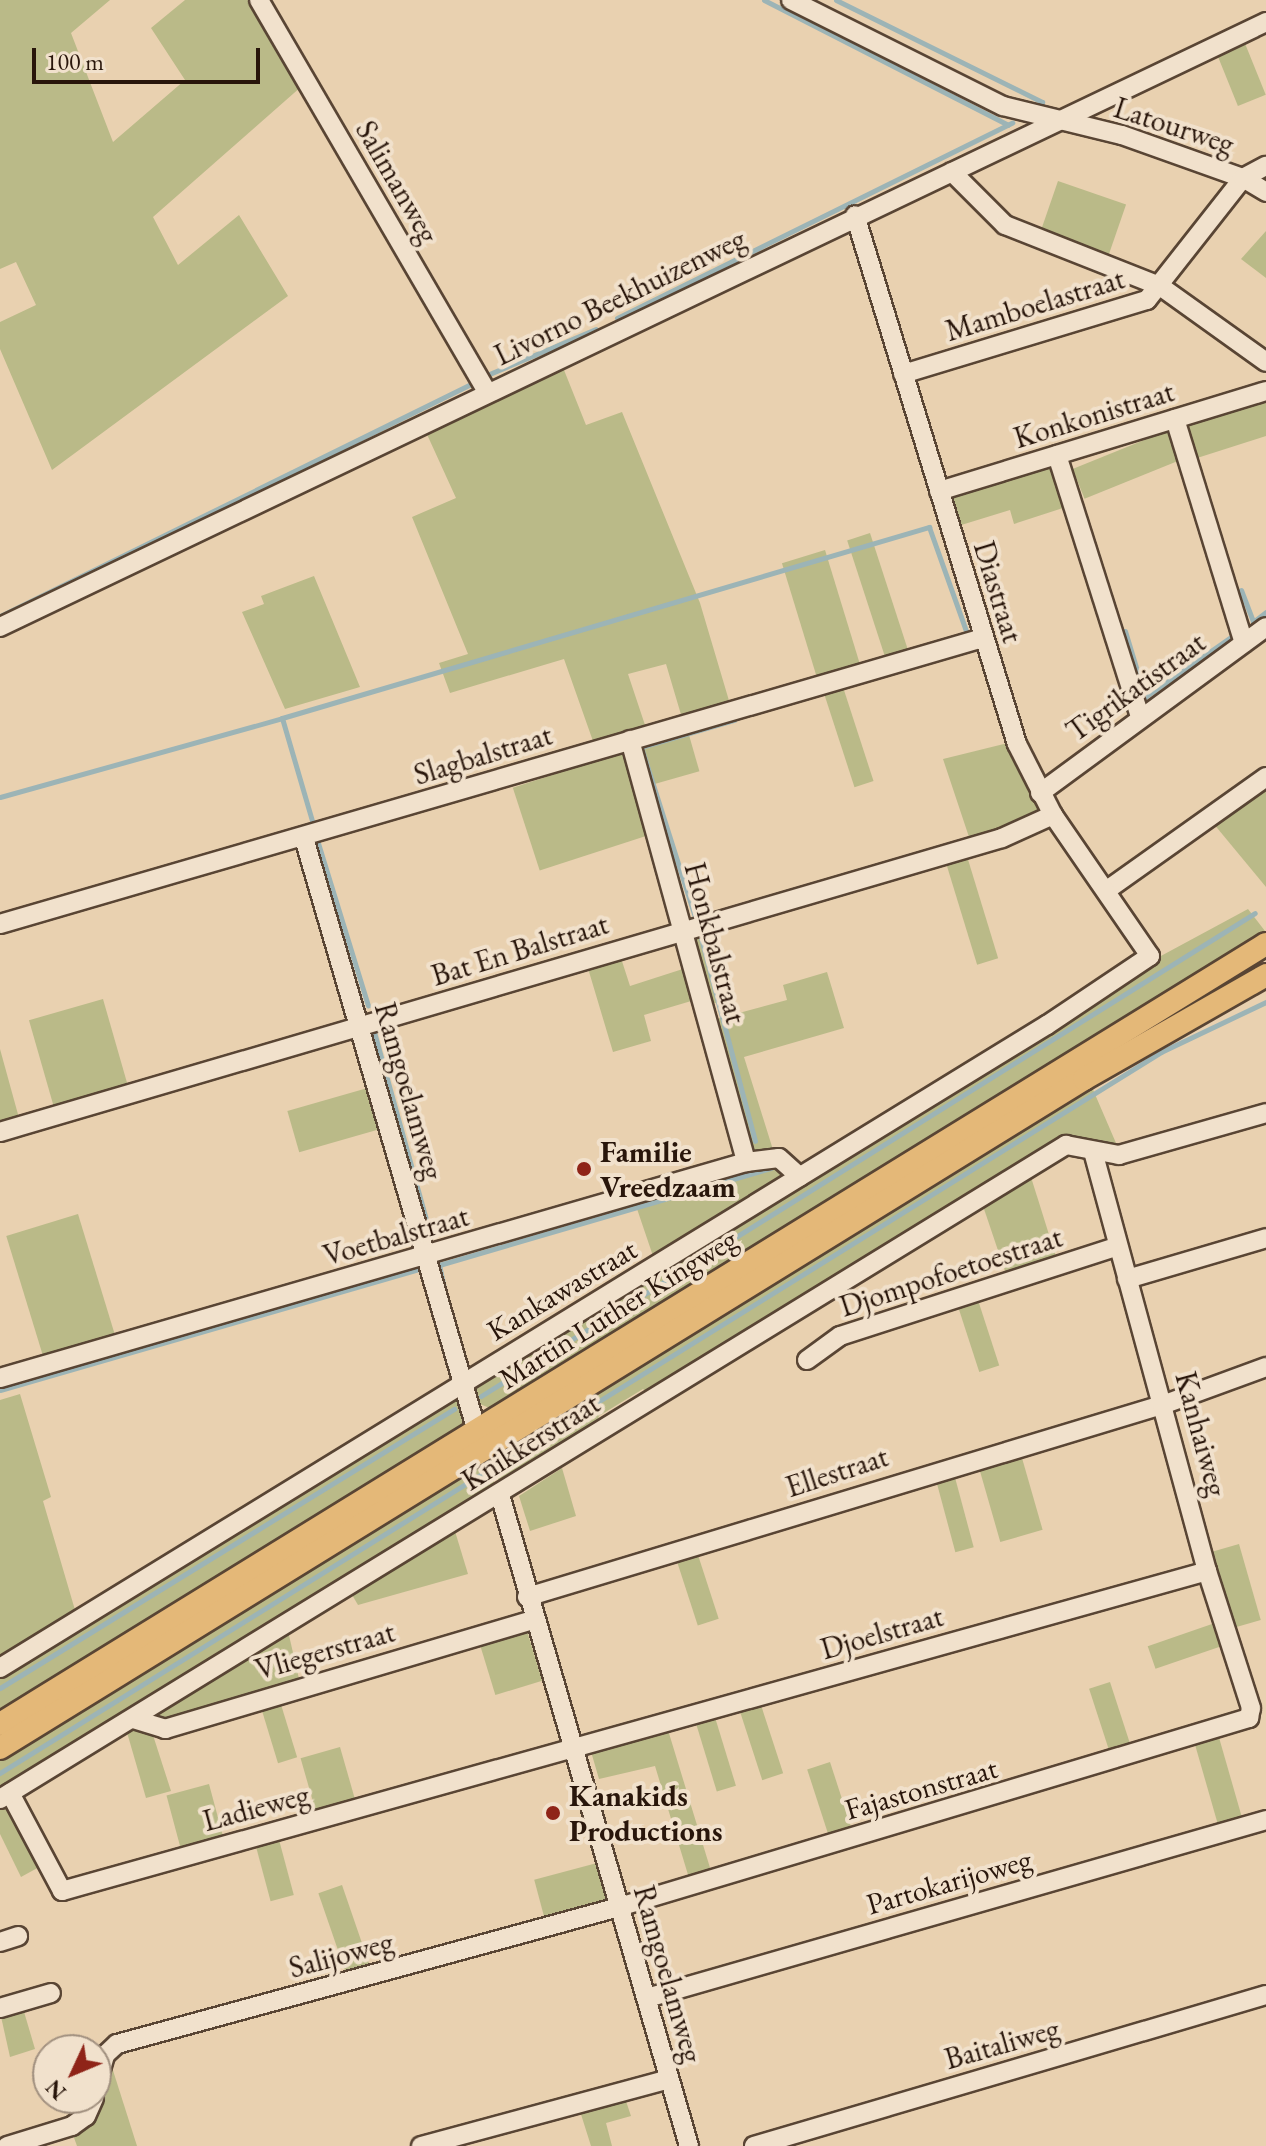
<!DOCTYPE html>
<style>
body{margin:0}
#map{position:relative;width:1266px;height:2146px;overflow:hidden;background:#e9d1b0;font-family:"EB Garamond",serif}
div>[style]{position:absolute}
.green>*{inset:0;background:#baba88;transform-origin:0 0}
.stream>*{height:5px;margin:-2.5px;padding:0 2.5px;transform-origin:2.5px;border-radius:2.5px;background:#9cb4b6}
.roads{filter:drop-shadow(2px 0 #594534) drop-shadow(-2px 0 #594534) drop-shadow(0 2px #594534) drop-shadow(0 -2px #594534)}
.minor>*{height:18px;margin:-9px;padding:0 9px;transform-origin:9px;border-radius:9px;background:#f1e1cc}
.major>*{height:22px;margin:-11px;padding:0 11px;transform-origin:11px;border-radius:11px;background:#e4b878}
.dots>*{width:22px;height:22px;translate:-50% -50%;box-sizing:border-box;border:4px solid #f1e1cc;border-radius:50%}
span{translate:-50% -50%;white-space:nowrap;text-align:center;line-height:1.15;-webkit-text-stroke:8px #f1e1cc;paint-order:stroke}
.street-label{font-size:30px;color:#29160b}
.poi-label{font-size:30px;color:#29160b;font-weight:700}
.left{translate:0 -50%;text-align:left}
.north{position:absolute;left:32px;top:2034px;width:80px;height:80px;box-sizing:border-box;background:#f1e1cc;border:2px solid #a1907f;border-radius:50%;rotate:226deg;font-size:22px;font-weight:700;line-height:32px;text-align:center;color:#29160b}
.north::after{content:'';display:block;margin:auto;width:28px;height:36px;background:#8f2418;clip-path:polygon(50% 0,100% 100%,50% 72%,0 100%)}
.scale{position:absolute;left:32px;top:48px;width:228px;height:36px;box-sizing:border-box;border:4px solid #29160b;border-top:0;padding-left:10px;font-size:24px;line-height:28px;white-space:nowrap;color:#29160b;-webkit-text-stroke:6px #f1e1cc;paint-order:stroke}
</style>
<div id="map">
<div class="green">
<i style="clip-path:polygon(0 0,110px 0,71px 33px,113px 142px,185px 80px,151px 28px,185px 0,253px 0,302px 86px,153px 217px,178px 265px,239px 215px,288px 296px,52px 470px,0 349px,0 322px,36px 305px,16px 262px,0 269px)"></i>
<i style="left:1244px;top:41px;width:58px;height:30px;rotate:68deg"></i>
<i style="left:1058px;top:181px;width:72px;height:53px;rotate:19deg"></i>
<i style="clip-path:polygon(1266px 231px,1266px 278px,1241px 259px)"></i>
<i style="clip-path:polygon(562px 365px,586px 425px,622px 412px,700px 603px,730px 704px,682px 718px,666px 664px,628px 674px,646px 728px,594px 744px,564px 659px,450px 693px,439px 663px,468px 654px,412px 517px,456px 498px,425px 430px)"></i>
<i style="clip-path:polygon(1266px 397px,1266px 436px,1194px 459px,1186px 422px)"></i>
<i style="left:1169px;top:430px;width:32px;height:104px;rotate:68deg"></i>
<i style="clip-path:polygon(1052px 466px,1066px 507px,1014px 524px,1010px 510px,958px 526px,952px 495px)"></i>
<i style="left:870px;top:533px;width:125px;height:24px;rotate:72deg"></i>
<i style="left:825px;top:550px;width:119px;height:45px;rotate:73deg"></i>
<i style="clip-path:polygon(314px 576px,360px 687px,285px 709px,242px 612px,264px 604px,261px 596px)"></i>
<i style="left:842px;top:684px;width:102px;height:20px;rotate:72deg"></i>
<i style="left:687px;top:728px;width:45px;height:53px;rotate:74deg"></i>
<i style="clip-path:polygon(1012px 742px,1041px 811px,970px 840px,943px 759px)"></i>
<i style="left:626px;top:751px;width:87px;height:119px;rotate:72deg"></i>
<i style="clip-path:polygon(1266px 786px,1266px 887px,1213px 823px)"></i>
<i style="left:966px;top:853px;width:110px;height:22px;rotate:73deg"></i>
<i style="clip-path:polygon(1248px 909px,1265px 931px,1262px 938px,492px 1409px,475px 1402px,474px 1382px,1136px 976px,1159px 957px)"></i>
<i style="left:705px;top:928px;width:75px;height:16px;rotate:74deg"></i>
<i style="clip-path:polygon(620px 955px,630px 986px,689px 967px,698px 999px,644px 1015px,651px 1041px,613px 1052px,587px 965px)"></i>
<i style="clip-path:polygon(827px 972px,844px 1028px,744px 1057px,774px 1153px,752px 1153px,713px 1020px,787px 1000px,783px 985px)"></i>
<i style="left:103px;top:999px;width:96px;height:77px;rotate:74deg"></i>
<i style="clip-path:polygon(0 1049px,19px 1118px,0 1123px)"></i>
<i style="clip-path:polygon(1091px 1085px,1119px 1150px,1073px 1135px,648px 1393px,643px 1389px,599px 1416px,596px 1425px,499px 1481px,489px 1463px,491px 1455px)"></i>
<i style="left:371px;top:1087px;width:43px;height:87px;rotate:74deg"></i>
<i style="clip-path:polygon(775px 1162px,786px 1174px,779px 1182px,653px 1256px,634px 1200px)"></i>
<i style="clip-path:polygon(1030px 1174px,1057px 1260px,1007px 1277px,982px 1203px)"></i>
<i style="left:78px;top:1214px;width:128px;height:75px;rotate:73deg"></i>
<i style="left:977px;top:1297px;width:72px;height:21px;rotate:72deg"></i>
<i style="clip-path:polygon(20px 1394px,51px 1497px,43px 1501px,75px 1610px,0 1656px,0 1400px)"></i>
<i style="clip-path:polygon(454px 1397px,465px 1414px,465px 1426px,0 1715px,0 1675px)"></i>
<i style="left:1020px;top:1451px;width:82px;height:44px;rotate:74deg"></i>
<i style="clip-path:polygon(478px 1464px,485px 1466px,498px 1488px,0 1791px,0 1755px)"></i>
<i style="clip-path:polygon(562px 1468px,576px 1516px,530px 1531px,519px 1496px)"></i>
<i style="left:953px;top:1470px;width:80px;height:19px;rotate:75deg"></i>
<i style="clip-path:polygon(454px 1528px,468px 1574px,358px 1605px,351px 1593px)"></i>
<i style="left:1239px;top:1544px;width:79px;height:28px;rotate:74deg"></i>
<i style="left:698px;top:1555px;width:67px;height:22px;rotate:72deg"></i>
<i style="left:1212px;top:1624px;width:24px;height:68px;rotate:71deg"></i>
<i style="clip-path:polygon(288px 1631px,300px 1683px,165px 1723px,150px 1717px)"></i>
<i style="left:527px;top:1631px;width:52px;height:49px;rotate:73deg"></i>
<i style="left:1110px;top:1682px;width:67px;height:22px;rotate:72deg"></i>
<i style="left:279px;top:1698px;width:62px;height:20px;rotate:73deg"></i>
<i style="left:760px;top:1702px;width:75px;height:22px;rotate:72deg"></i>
<i style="left:714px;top:1714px;width:75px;height:20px;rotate:73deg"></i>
<i style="clip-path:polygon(135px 1724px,151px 1729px,171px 1791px,146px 1798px,126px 1729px)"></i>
<i style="clip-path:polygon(668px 1730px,711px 1871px,689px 1878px,655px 1766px,599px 1779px,592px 1755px,594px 1749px)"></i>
<i style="left:1218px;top:1734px;width:89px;height:25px;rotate:74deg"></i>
<i style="left:340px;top:1747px;width:60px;height:41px;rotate:74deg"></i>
<i style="left:830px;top:1762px;width:72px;height:24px;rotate:72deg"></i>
<i style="left:209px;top:1784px;width:59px;height:44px;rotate:75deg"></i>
<i style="clip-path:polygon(9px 1801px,41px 1866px,21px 1877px,0 1834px,0 1807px)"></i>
<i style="left:278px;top:1836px;width:61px;height:24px;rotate:75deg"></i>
<i style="left:597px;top:1863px;width:39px;height:65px;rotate:75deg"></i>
<i style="left:342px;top:1885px;width:88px;height:25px;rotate:71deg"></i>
<i style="clip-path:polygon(22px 2005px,35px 2049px,10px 2057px,0 2012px)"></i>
<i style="clip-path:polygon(110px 2061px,137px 2146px,77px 2146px,72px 2132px)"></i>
<i style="clip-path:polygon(624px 2095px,631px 2116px,606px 2123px,612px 2146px,591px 2146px,579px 2108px)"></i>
</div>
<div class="stream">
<i style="left:764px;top:0;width:274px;rotate:27.1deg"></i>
<i style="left:836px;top:0;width:230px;rotate:26.3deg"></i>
<i style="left:1042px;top:102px;width:5px;rotate:101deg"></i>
<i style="left:617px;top:318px;width:441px;rotate:-26.3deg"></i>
<i style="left:487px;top:375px;width:118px;rotate:-22.9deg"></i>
<i style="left:1241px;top:590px;width:34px;rotate:69deg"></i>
<i style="left:1253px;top:622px;width:16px;rotate:-38deg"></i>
<i style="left:0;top:616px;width:525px;rotate:-26.22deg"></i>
<i style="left:1125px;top:631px;width:69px;rotate:73.1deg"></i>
<i style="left:1145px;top:697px;width:105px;rotate:-34.9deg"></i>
<i style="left:282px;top:718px;width:675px;rotate:-16.45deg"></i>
<i style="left:929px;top:527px;width:114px;rotate:70.4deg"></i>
<i style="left:0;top:797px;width:293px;rotate:-15.6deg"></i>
<i style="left:282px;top:718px;width:110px;rotate:73.7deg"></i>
<i style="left:318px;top:843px;width:170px;rotate:72.9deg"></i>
<i style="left:695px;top:917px;width:178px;rotate:-107.6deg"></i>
<i style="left:641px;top:747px;width:97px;rotate:-16.2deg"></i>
<i style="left:701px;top:938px;width:210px;rotate:75.1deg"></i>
<i style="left:374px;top:1032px;width:213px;rotate:74.5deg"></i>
<i style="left:444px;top:1288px;width:24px;rotate:-102deg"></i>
<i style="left:439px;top:1265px;width:346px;rotate:-16.3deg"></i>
<i style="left:0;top:1390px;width:434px;rotate:-16.1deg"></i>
<i style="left:481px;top:1396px;width:912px;rotate:-31.97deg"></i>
<i style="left:0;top:1688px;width:533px;rotate:-31.57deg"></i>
<i style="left:0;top:1773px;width:1367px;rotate:-31.84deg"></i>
<i style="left:1161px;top:1052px;width:116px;rotate:-25.5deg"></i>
</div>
<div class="roads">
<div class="minor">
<i style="left:259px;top:0;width:453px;rotate:59.8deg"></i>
<i style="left:791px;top:0;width:237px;rotate:26.6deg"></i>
<i style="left:1003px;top:106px;width:122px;rotate:13.7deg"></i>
<i style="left:1122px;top:135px;width:128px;rotate:19.6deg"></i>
<i style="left:1243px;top:178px;width:27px;rotate:31deg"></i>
<i style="left:952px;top:172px;width:75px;rotate:45deg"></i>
<i style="left:1005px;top:225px;width:167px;rotate:21.5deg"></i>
<i style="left:1160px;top:286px;width:130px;rotate:35.6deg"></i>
<i style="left:903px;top:374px;width:255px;rotate:-16.9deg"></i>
<i style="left:1147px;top:300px;width:155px;rotate:-51.8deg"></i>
<i style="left:1243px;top:178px;width:26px;rotate:-28deg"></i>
<i style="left:1175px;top:419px;width:234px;rotate:72.9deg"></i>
<i style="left:1057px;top:455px;width:275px;rotate:72.4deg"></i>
<i style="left:939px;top:491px;width:342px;rotate:-17deg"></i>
<i style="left:0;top:627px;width:1403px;rotate:-25.54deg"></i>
<i style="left:630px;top:740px;width:438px;rotate:74.6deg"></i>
<i style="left:1040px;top:793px;width:280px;rotate:-36.3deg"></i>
<i style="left:304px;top:838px;width:629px;rotate:73.75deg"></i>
<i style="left:1107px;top:890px;width:195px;rotate:-35.4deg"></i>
<i style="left:0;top:924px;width:1024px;rotate:-16.22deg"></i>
<i style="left:0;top:1132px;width:1044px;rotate:-16.35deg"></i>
<i style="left:1002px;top:838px;width:56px;rotate:-24.3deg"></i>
<i style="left:1127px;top:1279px;width:145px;rotate:-16.4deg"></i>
<i style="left:807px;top:1360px;width:41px;rotate:-36deg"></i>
<i style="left:840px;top:1336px;width:292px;rotate:-17.9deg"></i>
<i style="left:0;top:1378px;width:777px;rotate:-16.15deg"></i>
<i style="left:746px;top:1162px;width:33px;rotate:-7deg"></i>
<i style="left:779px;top:1158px;width:28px;rotate:42deg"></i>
<i style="left:500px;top:1495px;width:678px;rotate:73.81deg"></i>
<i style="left:527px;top:1597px;width:667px;rotate:-16.83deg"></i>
<i style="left:1165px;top:1404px;width:108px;rotate:-20.1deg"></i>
<i style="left:0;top:1668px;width:1229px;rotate:-31.56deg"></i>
<i style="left:1047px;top:1025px;width:124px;rotate:-33.8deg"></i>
<i style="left:1150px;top:956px;width:171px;rotate:-124.5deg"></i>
<i style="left:1053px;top:815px;width:80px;rotate:-116.9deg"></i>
<i style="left:1017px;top:744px;width:553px;rotate:-107.03deg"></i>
<i style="left:133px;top:1719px;width:34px;rotate:17deg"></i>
<i style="left:165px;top:1729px;width:384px;rotate:-16.5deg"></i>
<i style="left:10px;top:1793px;width:111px;rotate:62deg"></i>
<i style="left:62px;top:1891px;width:1189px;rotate:-15.61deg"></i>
<i style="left:0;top:1799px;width:1251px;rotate:-31.53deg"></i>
<i style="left:1066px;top:1145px;width:54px;rotate:10.7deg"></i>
<i style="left:1119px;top:1155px;width:153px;rotate:-15.9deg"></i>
<i style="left:0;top:1942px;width:19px;rotate:-18deg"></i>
<i style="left:647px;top:1998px;width:644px;rotate:-16.04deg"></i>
<i style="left:0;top:2008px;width:53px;rotate:-16.4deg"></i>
<i style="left:96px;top:2087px;width:33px;rotate:-74deg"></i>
<i style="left:105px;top:2055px;width:16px;rotate:-43deg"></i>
<i style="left:117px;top:2044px;width:520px;rotate:-15.26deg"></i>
<i style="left:619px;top:1907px;width:658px;rotate:-16.7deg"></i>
<i style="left:1249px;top:1718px;width:10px;rotate:-79deg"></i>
<i style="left:1251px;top:1708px;width:144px;rotate:-107.8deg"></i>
<i style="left:1207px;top:1571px;width:434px;rotate:-105.2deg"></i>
<i style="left:7px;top:2146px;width:68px;rotate:-17.1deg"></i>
<i style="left:72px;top:2126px;width:17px;rotate:-36deg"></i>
<i style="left:86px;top:2116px;width:20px;rotate:-66deg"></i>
<i style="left:421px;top:2146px;width:257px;rotate:-15.1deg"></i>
<i style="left:754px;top:2146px;width:534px;rotate:-16.43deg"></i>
</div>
<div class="major">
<i style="left:0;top:1724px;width:1487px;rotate:-31.64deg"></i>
<i style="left:0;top:1748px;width:1274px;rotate:-31.68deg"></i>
<i style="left:1084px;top:1079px;width:210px;rotate:-29.7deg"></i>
</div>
</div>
<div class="dots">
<i style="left:584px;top:1169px;background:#8f2418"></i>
<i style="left:553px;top:1813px;background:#8f2418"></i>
</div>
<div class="street-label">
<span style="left:1174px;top:126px;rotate:18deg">Latourweg</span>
<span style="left:397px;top:182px;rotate:60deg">Salimanweg</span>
<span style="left:620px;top:297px;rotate:-26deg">Livorno Beekhuizenweg</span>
<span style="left:1035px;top:305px;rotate:-17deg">Mamboelastraat</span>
<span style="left:1094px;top:415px;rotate:-17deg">Konkonistraat</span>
<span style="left:998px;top:592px;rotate:73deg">Diastraat</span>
<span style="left:1136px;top:687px;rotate:-36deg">Tigrikatistraat</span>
<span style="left:483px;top:755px;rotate:-17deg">Slagbalstraat</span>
<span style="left:715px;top:943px;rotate:75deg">Honkbalstraat</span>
<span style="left:520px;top:950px;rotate:-17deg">Bat En Balstraat</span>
<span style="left:409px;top:1091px;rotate:74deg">Ramgoelamweg</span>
<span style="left:396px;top:1236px;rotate:-16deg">Voetbalstraat</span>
<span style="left:951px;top:1272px;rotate:-18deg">Djompofoetoestraat</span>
<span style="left:562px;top:1290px;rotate:-31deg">Kankawastraat</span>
<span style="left:618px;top:1309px;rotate:-32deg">Martin Luther Kingweg</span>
<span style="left:1201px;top:1434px;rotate:75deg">Kanhaiweg</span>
<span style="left:531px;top:1442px;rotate:-32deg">Knikkerstraat</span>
<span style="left:837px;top:1472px;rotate:-18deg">Ellestraat</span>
<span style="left:882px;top:1633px;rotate:-16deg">Djoelstraat</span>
<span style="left:325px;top:1651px;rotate:-16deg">Vliegerstraat</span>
<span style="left:921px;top:1789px;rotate:-16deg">Fajastonstraat</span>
<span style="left:256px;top:1808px;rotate:-15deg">Ladieweg</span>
<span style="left:949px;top:1882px;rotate:-16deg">Partokarijoweg</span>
<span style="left:341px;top:1955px;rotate:-15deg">Salijoweg</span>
<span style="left:668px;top:1974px;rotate:74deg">Ramgoelamweg</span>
<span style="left:1002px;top:2044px;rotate:-16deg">Baitaliweg</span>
</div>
<div class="poi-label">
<span class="left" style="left:600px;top:1169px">Familie<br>Vreedzaam</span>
<span class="left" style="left:569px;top:1813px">Kanakids<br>Productions</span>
</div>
<div class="north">N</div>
<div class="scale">100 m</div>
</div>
